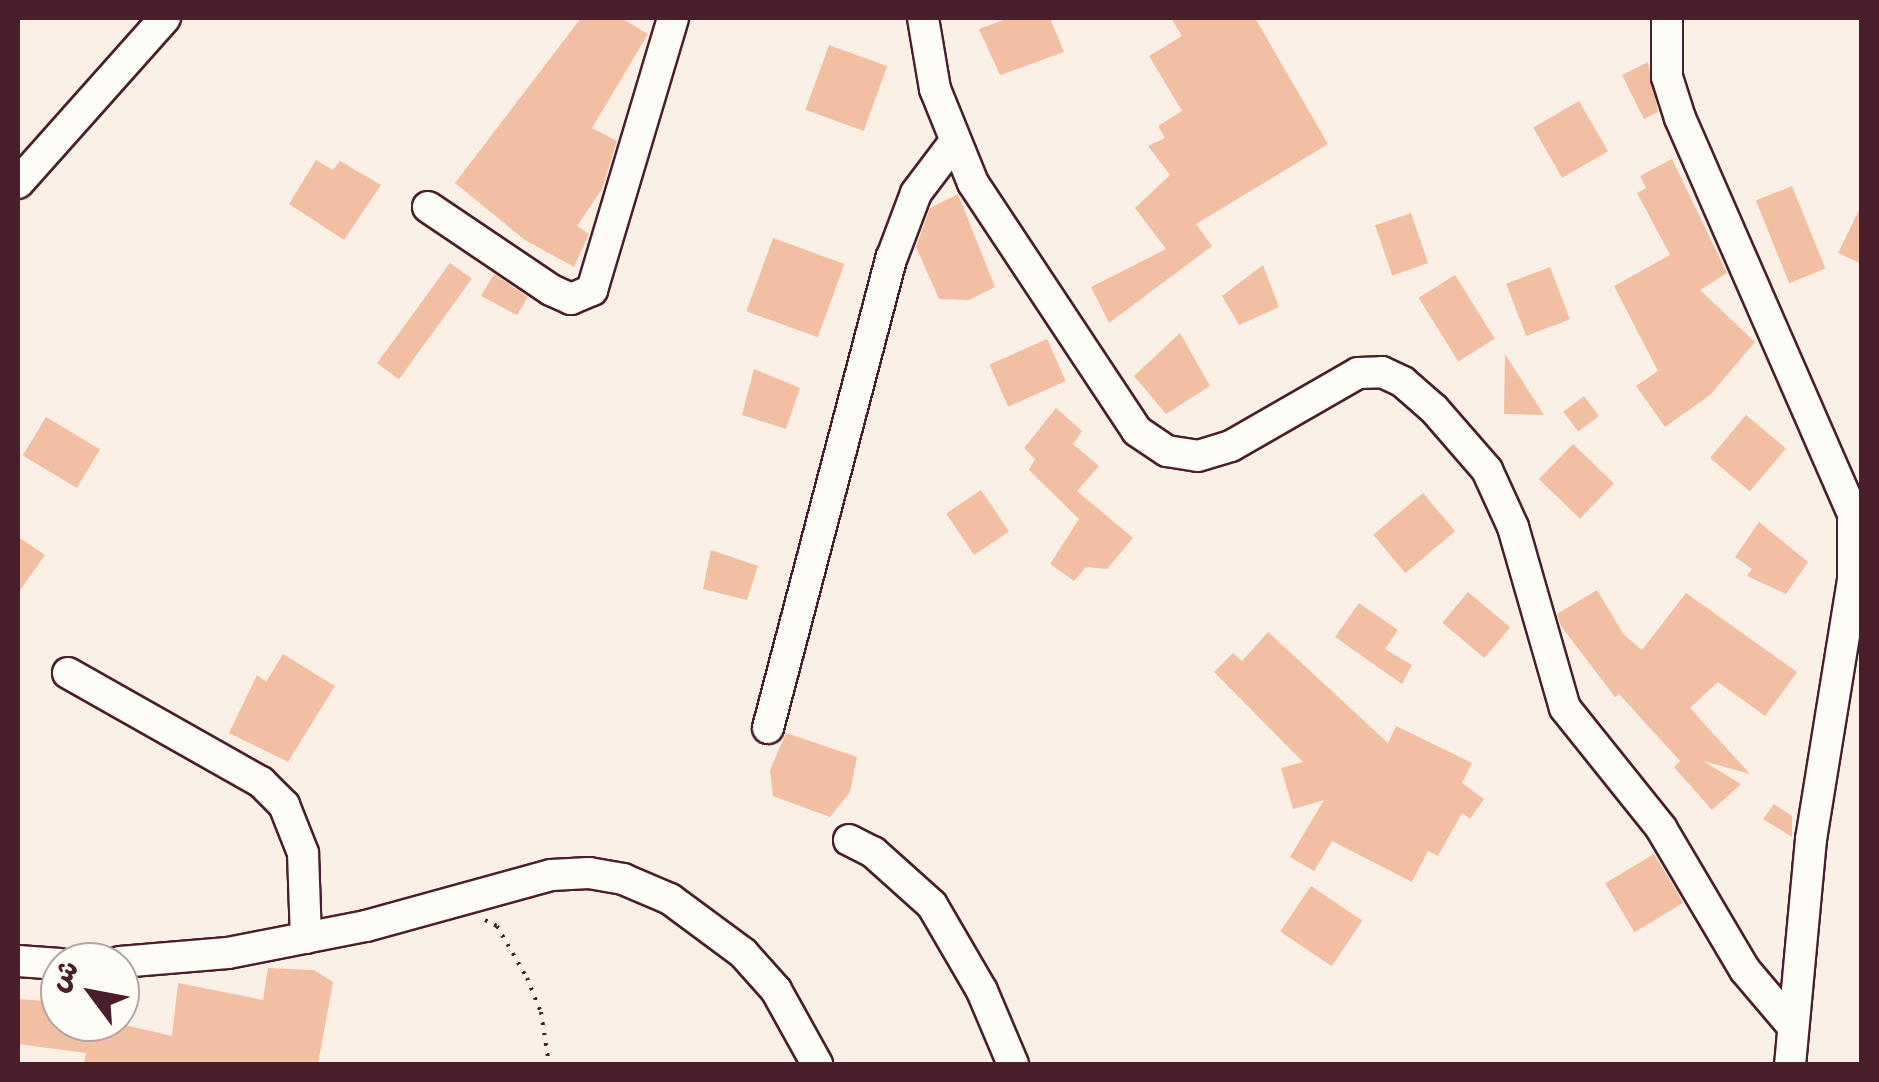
<!DOCTYPE html>
<meta charset="utf-8">
<style>
body{margin:0}
#map{position:relative;width:1879px;height:1082px;overflow:hidden;background:#fbf0e6;font-family:"Indie Flower","Playpen Sans Arabic",sans-serif}
div>[style]{position:absolute}
.building>*{inset:0;background:#f2bfa3;transform-origin:0 0}
.path>*{height:4px;margin-top:-2px;transform-origin:0;background:repeating-linear-gradient(90deg,#4a1f2b 0 2.5px,transparent 0 10.5px)}
.roads{filter:drop-shadow(2px 0 #4a1f2b) drop-shadow(-2px 0 #4a1f2b) drop-shadow(0 2px #4a1f2b) drop-shadow(0 -2px #4a1f2b)}
.minor>*{height:30px;margin:-15px;padding:0 15px;transform-origin:15px;border-radius:15px;background:#fdfcf7}
span{translate:-50% -50%;white-space:nowrap;text-align:center;line-height:1.15;-webkit-text-stroke:9px #fdfcf7;paint-order:stroke}
.frame{position:absolute;inset:0;border:20px solid #4a1f2b;pointer-events:none}
.north{position:absolute;left:40px;top:942px;width:100px;height:100px;box-sizing:border-box;background:#fdfcf7;border:2px solid #b5a4a5;border-radius:50%;rotate:302deg;font-size:28px;font-weight:700;line-height:40px;text-align:center;color:#4a1f2b}
.north::after{content:'';display:block;margin:auto;width:35px;height:45px;background:#4a1f2b;clip-path:polygon(50% 0,100% 100%,50% 72%,0 100%)}
</style>
<div id="map">
<div class="building">
<i style="clip-path:polygon(581px 18px,621px 18px,648px 34px,592px 128px,617px 141px,602px 189px,577px 226px,589px 234px,574px 267px,525px 240px,455px 183px)"></i>
<i style="clip-path:polygon(1009px 18px,1050px 18px,1064px 52px,1000px 75px,979px 29px)"></i>
<i style="clip-path:polygon(1171px 18px,1255px 18px,1328px 144px,1196px 224px,1212px 246px,1109px 323px,1091px 287px,1166px 249px,1135px 208px,1170px 175px,1148px 146px,1165px 138px,1158px 126px,1182px 111px,1149px 56px,1182px 36px)"></i>
<i style="left:829px;top:45px;width:62px;height:69px;rotate:20deg"></i>
<i style="clip-path:polygon(1648px 62px,1658px 112px,1644px 119px,1622px 75px)"></i>
<i style="left:1579px;top:101px;width:58px;height:53px;rotate:60deg"></i>
<i style="clip-path:polygon(1672px 159px,1727px 273px,1700px 290px,1755px 342px,1710px 395px,1665px 427px,1636px 386px,1658px 371px,1614px 286px,1670px 255px,1637px 193px,1646px 188px,1640px 176px)"></i>
<i style="clip-path:polygon(316px 160px,333px 170px,340px 161px,381px 185px,344px 240px,289px 204px)"></i>
<i style="left:1792px;top:186px;width:89px;height:39px;rotate:68deg"></i>
<i style="clip-path:polygon(958px 194px,995px 287px,969px 300px,939px 299px,916px 247px,930px 208px)"></i>
<i style="clip-path:polygon(1862px 204px,1862px 264px,1838px 253px)"></i>
<i style="left:1411px;top:213px;width:53px;height:38px;rotate:71deg"></i>
<i style="left:773px;top:238px;width:76px;height:78px;rotate:20deg"></i>
<i style="left:450px;top:263px;width:27px;height:124px;rotate:36deg"></i>
<i style="clip-path:polygon(1263px 265px,1279px 307px,1239px 325px,1222px 296px)"></i>
<i style="left:1550px;top:267px;width:56px;height:47px;rotate:69deg"></i>
<i style="clip-path:polygon(494px 274px,528px 297px,517px 315px,481px 296px)"></i>
<i style="left:1455px;top:275px;width:75px;height:43px;rotate:58deg"></i>
<i style="clip-path:polygon(1180px 333px,1210px 386px,1166px 414px,1134px 376px)"></i>
<i style="left:1047px;top:339px;width:46px;height:63px;rotate:66deg"></i>
<i style="clip-path:polygon(1505px 354px,1544px 415px,1504px 414px)"></i>
<i style="clip-path:polygon(754px 369px,800px 388px,786px 429px,742px 415px)"></i>
<i style="left:1584px;top:396px;width:25px;height:26px;rotate:53deg"></i>
<i style="clip-path:polygon(1056px 408px,1082px 431px,1073px 444px,1099px 466px,1077px 491px,1133px 538px,1107px 569px,1086px 567px,1074px 581px,1050px 564px,1079px 519px,1029px 470px,1035px 459px,1024px 448px)"></i>
<i style="left:1746px;top:415px;width:52px;height:56px;rotate:40deg"></i>
<i style="left:46px;top:417px;width:63px;height:45px;rotate:31deg"></i>
<i style="left:1573px;top:444px;width:57px;height:49px;rotate:44deg"></i>
<i style="left:981px;top:490px;width:50px;height:42px;rotate:56deg"></i>
<i style="left:1423px;top:493px;width:50px;height:65px;rotate:50deg"></i>
<i style="clip-path:polygon(1759px 522px,1808px 562px,1786px 594px,1747px 576px,1752px 569px,1735px 557px)"></i>
<i style="clip-path:polygon(18px 537px,45px 555px,18px 593px)"></i>
<i style="clip-path:polygon(711px 550px,758px 566px,747px 600px,703px 589px)"></i>
<i style="clip-path:polygon(1597px 590px,1624px 635px,1642px 650px,1686px 593px,1797px 672px,1765px 716px,1718px 682px,1690px 708px,1750px 774px,1703px 761px,1741px 784px,1712px 810px,1674px 767px,1680px 761px,1619px 694px,1615px 697px,1561px 626px,1557px 614px)"></i>
<i style="left:1468px;top:592px;width:55px;height:40px;rotate:40deg"></i>
<i style="clip-path:polygon(1359px 603px,1398px 630px,1385px 649px,1412px 665px,1402px 684px,1335px 637px)"></i>
<i style="clip-path:polygon(1268px 632px,1388px 743px,1396px 726px,1472px 763px,1462px 783px,1484px 799px,1470px 819px,1462px 813px,1438px 856px,1428px 851px,1412px 882px,1332px 841px,1314px 871px,1290px 857px,1324px 800px,1293px 809px,1281px 768px,1303px 762px,1214px 672px,1233px 653px,1242px 661px)"></i>
<i style="clip-path:polygon(283px 654px,335px 686px,288px 762px,229px 733px,257px 675px,266px 682px)"></i>
<i style="clip-path:polygon(786px 733px,857px 757px,850px 792px,830px 817px,773px 796px,770px 770px)"></i>
<i style="clip-path:polygon(1774px 804px,1792px 816px,1792px 837px,1763px 819px)"></i>
<i style="left:1654px;top:854px;width:57px;height:57px;rotate:59deg"></i>
<i style="left:1311px;top:886px;width:62px;height:55px;rotate:34deg"></i>
<i style="clip-path:polygon(268px 968px,314px 970px,333px 982px,318px 1064px,84px 1064px,86px 1053px,18px 1044px,18px 999px,60px 1002px,60px 1022px,112px 1022px,172px 1036px,178px 983px,263px 1000px)"></i>
</div>
<div class="path">
<i style="left:485px;top:920px;width:13px;rotate:27deg"></i>
<i style="left:497px;top:926px;width:60px;rotate:60deg"></i>
<i style="left:527px;top:978px;width:37px;rotate:68deg"></i>
<i style="left:541px;top:1012px;width:53px;rotate:81.3deg"></i>
</div>
<div class="roads">
<div class="minor">
<i style="left:923px;top:18px;width:72px;rotate:80.4deg"></i>
<i style="left:935px;top:89px;width:101px;rotate:68deg"></i>
<i style="left:973px;top:183px;width:297px;rotate:56.5deg"></i>
<i style="left:1137px;top:431px;width:36px;rotate:34deg"></i>
<i style="left:1167px;top:451px;width:31px;rotate:9deg"></i>
<i style="left:1198px;top:456px;width:34px;rotate:-17deg"></i>
<i style="left:1231px;top:446px;width:146px;rotate:-29.9deg"></i>
<i style="left:1358px;top:373px;width:24px;rotate:-2deg"></i>
<i style="left:1382px;top:372px;width:23px;rotate:25deg"></i>
<i style="left:1403px;top:382px;width:41px;rotate:41.1deg"></i>
<i style="left:1434px;top:409px;width:81px;rotate:49deg"></i>
<i style="left:1487px;top:470px;width:63px;rotate:65.5deg"></i>
<i style="left:1513px;top:527px;width:188px;rotate:74deg"></i>
<i style="left:1565px;top:708px;width:154px;rotate:51.3deg"></i>
<i style="left:1661px;top:828px;width:165px;rotate:59.4deg"></i>
<i style="left:1745px;top:970px;width:70px;rotate:49.7deg"></i>
<i style="left:1667px;top:18px;width:59px;rotate:90deg"></i>
<i style="left:1667px;top:77px;width:43px;rotate:72.4deg"></i>
<i style="left:1680px;top:118px;width:432px;rotate:66.4deg"></i>
<i style="left:1853px;top:514px;width:66px;rotate:90deg"></i>
<i style="left:1853px;top:580px;width:262px;rotate:99.2deg"></i>
<i style="left:1811px;top:839px;width:226px;rotate:95.3deg"></i>
<i style="left:18px;top:183px;width:221px;rotate:-48.3deg"></i>
<i style="left:428px;top:207px;width:148px;rotate:34deg"></i>
<i style="left:551px;top:290px;width:22px;rotate:24deg"></i>
<i style="left:571px;top:299px;width:23px;rotate:-23deg"></i>
<i style="left:592px;top:290px;width:284px;rotate:-73.4deg"></i>
<i style="left:68px;top:673px;width:222px;rotate:29.5deg"></i>
<i style="left:261px;top:782px;width:33px;rotate:45deg"></i>
<i style="left:284px;top:805px;width:52px;rotate:68.4deg"></i>
<i style="left:303px;top:853px;width:85px;rotate:88deg"></i>
<i style="left:768px;top:728px;width:487px;rotate:-75.3deg"></i>
<i style="left:892px;top:257px;width:68px;rotate:-69.4deg"></i>
<i style="left:916px;top:193px;width:61px;rotate:-52.9deg"></i>
<i style="left:849px;top:840px;width:27px;rotate:27deg"></i>
<i style="left:873px;top:852px;width:79px;rotate:41.9deg"></i>
<i style="left:932px;top:905px;width:99px;rotate:59.8deg"></i>
<i style="left:982px;top:991px;width:79px;rotate:67deg"></i>
<i style="left:18px;top:961px;width:42px;rotate:4.1deg"></i>
<i style="left:120px;top:962px;width:108px;rotate:-4.8deg"></i>
<i style="left:228px;top:953px;width:141px;rotate:-11.1deg"></i>
<i style="left:366px;top:926px;width:192px;rotate:-15.4deg"></i>
<i style="left:551px;top:875px;width:38px;rotate:-3deg"></i>
<i style="left:589px;top:873px;width:35px;rotate:10deg"></i>
<i style="left:623px;top:879px;width:51px;rotate:23.1deg"></i>
<i style="left:670px;top:899px;width:91px;rotate:36.5deg"></i>
<i style="left:743px;top:953px;width:50px;rotate:48.3deg"></i>
<i style="left:776px;top:990px;width:85px;rotate:61deg"></i>
</div>
</div>
<div class="frame"></div>
<div class="north">ش</div>
</div>
